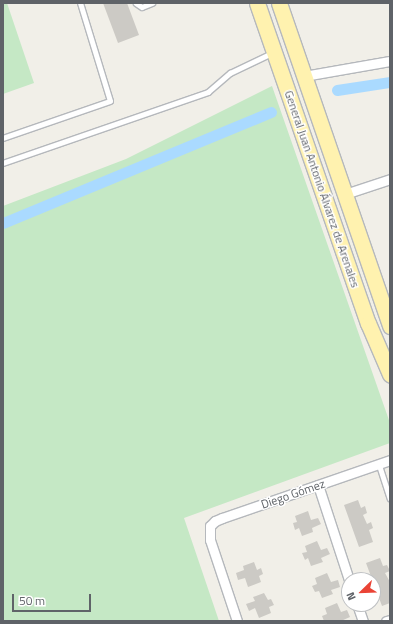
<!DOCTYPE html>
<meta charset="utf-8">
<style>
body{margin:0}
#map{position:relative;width:393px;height:624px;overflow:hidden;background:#f1efe8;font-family:"Titillium Web",sans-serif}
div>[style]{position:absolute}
.green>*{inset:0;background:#c5e8c5}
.canal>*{height:11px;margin:-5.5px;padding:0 5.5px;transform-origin:5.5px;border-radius:5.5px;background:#aadaff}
.building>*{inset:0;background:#cccac5}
.roads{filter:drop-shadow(1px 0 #b5b8bc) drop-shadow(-1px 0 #b5b8bc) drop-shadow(0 1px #b5b8bc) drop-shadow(0 -1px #b5b8bc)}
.service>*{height:4.5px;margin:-2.25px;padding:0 2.25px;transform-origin:2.25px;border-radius:2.25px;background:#fff}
.minor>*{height:9px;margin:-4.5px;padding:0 4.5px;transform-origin:4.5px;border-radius:4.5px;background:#fff}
.primary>*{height:15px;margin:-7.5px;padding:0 7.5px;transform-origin:7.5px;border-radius:7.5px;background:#fff2af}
span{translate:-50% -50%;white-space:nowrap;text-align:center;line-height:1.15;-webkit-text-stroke:3px #fff;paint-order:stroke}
.street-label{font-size:12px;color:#5f6368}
.frame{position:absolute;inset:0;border:4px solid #5f6368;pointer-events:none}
.north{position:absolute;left:341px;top:572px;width:40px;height:40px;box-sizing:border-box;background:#fff;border:1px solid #bfc1c3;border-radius:50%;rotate:247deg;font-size:11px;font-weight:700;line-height:16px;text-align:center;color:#5f6368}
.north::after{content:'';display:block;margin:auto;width:14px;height:18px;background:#ea4335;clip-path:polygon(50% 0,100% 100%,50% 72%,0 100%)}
.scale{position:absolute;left:12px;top:594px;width:79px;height:18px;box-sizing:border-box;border:2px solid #5f6368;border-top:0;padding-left:5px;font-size:12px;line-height:14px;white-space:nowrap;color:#5f6368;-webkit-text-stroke:3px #fff;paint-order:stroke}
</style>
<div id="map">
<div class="green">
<i style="clip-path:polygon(3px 3px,7px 3px,34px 83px,3px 94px)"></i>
<i style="clip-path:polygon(272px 86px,390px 423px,390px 443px,184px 518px,219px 621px,3px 621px,3px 206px,126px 159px)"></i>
</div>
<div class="canal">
<i style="left:337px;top:90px;width:54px;rotate:-8.6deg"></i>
<i style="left:3px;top:223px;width:290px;rotate:-22.5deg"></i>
</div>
<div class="building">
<i style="clip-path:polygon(103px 3px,127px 3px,139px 35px,118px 43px)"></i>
<i style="clip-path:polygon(358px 500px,361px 508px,365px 506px,367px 513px,363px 515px,367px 524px,371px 522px,373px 528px,369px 530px,373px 542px,359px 547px,344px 505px)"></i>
<i style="clip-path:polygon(308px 511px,311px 520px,318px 518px,321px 524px,312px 528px,313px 532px,302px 536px,299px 528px,295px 530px,293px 523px,297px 522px,295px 516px)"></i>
<i style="clip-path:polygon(317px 541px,321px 550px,327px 548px,330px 554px,321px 558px,323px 562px,311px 566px,308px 558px,305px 560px,302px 553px,307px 552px,305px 546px)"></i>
<i style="clip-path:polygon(380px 558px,383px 566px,387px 565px,390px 571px,385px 573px,390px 582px,390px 603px,382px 606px,366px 563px)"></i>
<i style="clip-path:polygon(254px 562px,257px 570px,261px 568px,263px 574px,259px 576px,261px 582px,248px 587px,245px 578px,238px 580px,236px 573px,244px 570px,243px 566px)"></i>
<i style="clip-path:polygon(327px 573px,331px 582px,338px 580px,340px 587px,331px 590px,333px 594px,322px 598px,319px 591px,315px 592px,312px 586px,317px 584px,315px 578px)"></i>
<i style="clip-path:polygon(264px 593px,268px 600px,271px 599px,274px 605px,269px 607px,271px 613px,259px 618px,255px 608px,249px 611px,246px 604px,255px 601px,253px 597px)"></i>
<i style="clip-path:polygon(337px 603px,341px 612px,347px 610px,350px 617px,341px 621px,324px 621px,322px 616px,327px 614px,325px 608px)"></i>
</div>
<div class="roads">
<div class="service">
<i style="left:136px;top:3px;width:7px;rotate:34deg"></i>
<i style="left:142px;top:7px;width:11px;rotate:-22deg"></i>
<i style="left:3px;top:138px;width:113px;rotate:-19.1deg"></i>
<i style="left:110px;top:101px;width:102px;rotate:-107deg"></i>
<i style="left:3px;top:163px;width:217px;rotate:-19.1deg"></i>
<i style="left:208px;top:92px;width:29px;rotate:-41deg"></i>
<i style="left:230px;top:73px;width:47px;rotate:-25.5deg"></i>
<i style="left:379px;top:464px;width:36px;rotate:72deg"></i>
</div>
<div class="minor">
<i style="left:304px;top:76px;width:87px;rotate:-9.9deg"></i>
<i style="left:345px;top:194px;width:47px;rotate:-18.4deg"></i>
<i style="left:318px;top:485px;width:100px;rotate:71.9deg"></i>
<i style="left:357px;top:604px;width:18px;rotate:71deg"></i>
<i style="left:237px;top:621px;width:85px;rotate:-108.4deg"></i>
<i style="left:210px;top:540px;width:14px;rotate:-90deg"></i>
<i style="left:210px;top:526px;width:7px;rotate:-45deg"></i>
<i style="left:215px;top:521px;width:8px;rotate:-23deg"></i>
<i style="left:222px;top:518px;width:178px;rotate:-19deg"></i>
<i style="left:386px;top:621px;width:4px;rotate:-14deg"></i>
</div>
<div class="primary">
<i style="left:257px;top:3px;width:339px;rotate:70.9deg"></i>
<i style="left:368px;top:323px;width:56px;rotate:66.7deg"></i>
<i style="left:279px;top:3px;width:342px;rotate:71deg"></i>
</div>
</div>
<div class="street-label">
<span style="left:322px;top:189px;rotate:71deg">General Juan Antonio Álvarez de Arenales</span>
<span style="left:293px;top:494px;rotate:-19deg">Diego Gómez</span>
</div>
<div class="frame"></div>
<div class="north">N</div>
<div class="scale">50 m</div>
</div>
